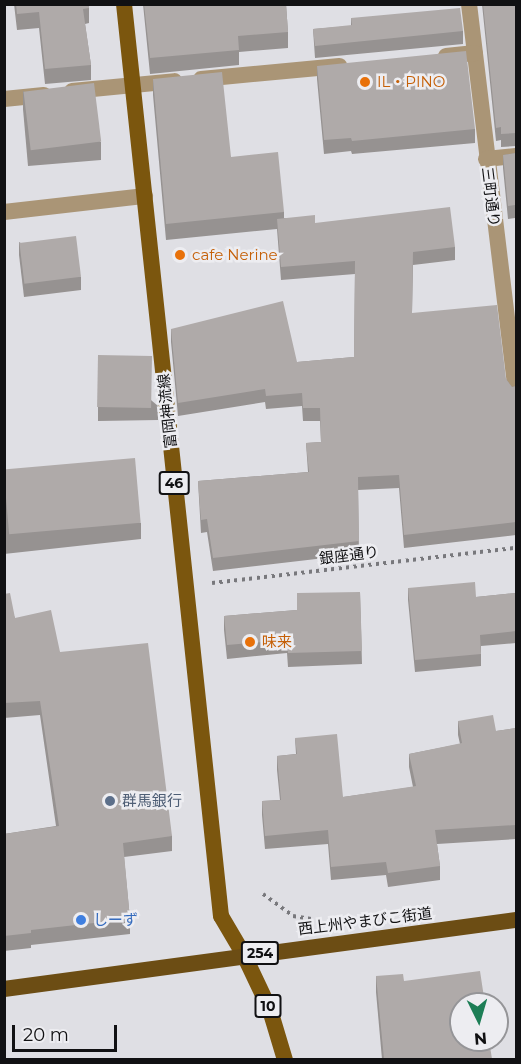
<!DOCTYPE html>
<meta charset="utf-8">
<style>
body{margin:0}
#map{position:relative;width:521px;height:1064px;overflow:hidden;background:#dfdfe4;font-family:Montserrat,"Noto Sans JP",sans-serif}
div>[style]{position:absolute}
.path>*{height:4px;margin-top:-2px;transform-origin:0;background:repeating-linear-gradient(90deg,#78787c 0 3px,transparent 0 7.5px)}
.minor>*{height:16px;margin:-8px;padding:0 8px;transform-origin:8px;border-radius:8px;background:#aa9576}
.tertiary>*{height:16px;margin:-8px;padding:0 8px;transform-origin:8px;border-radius:8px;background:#aa9576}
.primary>*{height:16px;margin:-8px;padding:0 8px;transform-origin:8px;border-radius:8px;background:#7b560e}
.trunk>*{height:16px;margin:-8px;padding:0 8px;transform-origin:8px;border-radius:8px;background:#6c4d14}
.wall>*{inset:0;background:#969291}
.building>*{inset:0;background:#afaaa9;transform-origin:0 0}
.dots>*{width:16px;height:16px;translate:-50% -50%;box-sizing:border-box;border:3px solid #ededf1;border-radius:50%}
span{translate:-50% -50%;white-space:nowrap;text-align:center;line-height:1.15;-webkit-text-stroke:5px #ededf1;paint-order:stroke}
.shield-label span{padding:2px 4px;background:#ededf1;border:2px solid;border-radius:4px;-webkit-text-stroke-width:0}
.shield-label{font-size:14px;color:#111113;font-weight:700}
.food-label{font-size:15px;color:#c56008}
.left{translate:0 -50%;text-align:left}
.street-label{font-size:15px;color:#111113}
.service-label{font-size:15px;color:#4e5e75}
.shop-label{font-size:15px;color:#366cbe}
.frame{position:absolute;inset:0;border:6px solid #111113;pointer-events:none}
.north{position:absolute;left:449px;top:992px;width:60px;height:60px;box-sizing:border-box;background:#ededf1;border:2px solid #959598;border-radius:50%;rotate:175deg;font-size:16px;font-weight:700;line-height:24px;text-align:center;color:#111113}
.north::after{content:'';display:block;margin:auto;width:21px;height:27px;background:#1d7e56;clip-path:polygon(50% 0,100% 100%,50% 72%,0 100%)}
.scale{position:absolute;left:12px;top:1025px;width:105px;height:27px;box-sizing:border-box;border:3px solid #111113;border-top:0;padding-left:8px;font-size:18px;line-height:21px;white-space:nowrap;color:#111113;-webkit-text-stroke:4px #ededf1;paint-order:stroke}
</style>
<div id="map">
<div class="path">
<i style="left:212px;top:583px;width:306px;rotate:-6.6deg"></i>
<i style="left:263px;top:894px;width:37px;rotate:36deg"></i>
<i style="left:293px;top:916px;width:20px;rotate:9deg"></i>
</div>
<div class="minor">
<i style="left:469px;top:4px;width:389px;rotate:83.1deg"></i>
<i style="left:446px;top:56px;width:29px;rotate:-6deg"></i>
<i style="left:201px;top:79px;width:139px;rotate:-5.4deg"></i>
<i style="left:72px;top:91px;width:103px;rotate:-5.5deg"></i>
<i style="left:4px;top:99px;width:40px;rotate:-5.7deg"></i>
<i style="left:486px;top:159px;width:30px;rotate:-6deg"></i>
</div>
<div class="tertiary">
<i style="left:4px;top:212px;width:142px;rotate:-6.5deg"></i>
</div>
<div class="primary">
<i style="left:124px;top:4px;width:917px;rotate:83.93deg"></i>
<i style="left:221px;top:916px;width:45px;rotate:59.5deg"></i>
<i style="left:244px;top:955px;width:61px;rotate:64.7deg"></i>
<i style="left:270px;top:1010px;width:52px;rotate:73.3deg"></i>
</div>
<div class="trunk">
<i style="left:4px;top:989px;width:517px;rotate:-7.68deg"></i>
</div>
<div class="wall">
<i style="clip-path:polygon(14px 4px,89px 4px,89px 23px,85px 24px,91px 65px,91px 80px,45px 84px,39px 28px,17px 30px)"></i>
<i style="clip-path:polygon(143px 4px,286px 4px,288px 32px,288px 48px,239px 52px,239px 65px,150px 74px)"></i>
<i style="clip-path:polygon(482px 4px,516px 4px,516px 146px,501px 147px,501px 140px,496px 141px)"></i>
<i style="clip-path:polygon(351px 18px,463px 31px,463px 44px,315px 58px,313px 29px,351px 26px)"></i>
<i style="clip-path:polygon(317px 66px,475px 129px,475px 143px,352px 154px,351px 151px,324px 154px,317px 79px)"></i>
<i style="clip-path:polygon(153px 79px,231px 157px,284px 212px,284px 218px,455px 247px,455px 260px,413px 265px,412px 313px,506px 379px,512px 387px,516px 386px,516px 535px,404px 548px,399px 488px,358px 490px,359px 554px,213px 571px,207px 532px,201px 533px,198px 481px,308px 472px,306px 443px,321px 442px,320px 421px,303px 421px,302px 406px,266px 409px,265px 402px,178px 416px,171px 342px,171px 329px,297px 362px,354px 357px,355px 274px,281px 280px,277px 229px,166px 240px,153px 95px)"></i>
<i style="clip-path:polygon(23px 91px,101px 142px,101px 160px,28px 166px,23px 109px)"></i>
<i style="clip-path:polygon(516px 153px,516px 234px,515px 218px,508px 219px,503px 168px,503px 155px)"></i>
<i style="clip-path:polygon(19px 242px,81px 277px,81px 290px,24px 297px,19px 255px)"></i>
<i style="clip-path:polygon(98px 355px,158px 406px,158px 420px,98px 421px)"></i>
<i style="clip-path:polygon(4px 471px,141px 523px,141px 539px,4px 554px)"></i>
<i style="clip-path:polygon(408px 588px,476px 597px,516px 593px,516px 643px,481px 646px,481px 666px,415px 672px,408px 600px)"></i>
<i style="clip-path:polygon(360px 592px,362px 664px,288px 667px,287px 653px,227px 659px,224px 630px,224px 616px,297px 610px)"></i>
<i style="clip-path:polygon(4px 594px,15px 618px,60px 652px,172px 836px,172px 851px,124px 857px,130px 919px,130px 934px,31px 945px,31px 948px,4px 951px,4px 834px,56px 826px,40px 715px,4px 718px)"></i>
<i style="clip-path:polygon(458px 721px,496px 731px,516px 728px,516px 839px,437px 844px,440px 866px,440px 880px,388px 887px,386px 875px,331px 880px,328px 844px,265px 849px,262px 815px,262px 801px,280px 800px,277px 770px,277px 756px,296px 754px,295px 738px,343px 797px,413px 787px,409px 767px,409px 754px,460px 744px,458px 735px)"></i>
<i style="clip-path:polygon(376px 976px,404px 981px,492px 1059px,382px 1059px,376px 992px)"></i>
</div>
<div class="building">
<i style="clip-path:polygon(16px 4px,89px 4px,89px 8px,83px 9px,91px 65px,45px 69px,39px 12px,17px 14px)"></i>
<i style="clip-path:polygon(144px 4px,286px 4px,288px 32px,238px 36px,239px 50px,150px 58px)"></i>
<i style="clip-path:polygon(483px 4px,516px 4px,516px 133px,501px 134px,501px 127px,496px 128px)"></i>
<i style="clip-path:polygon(460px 8px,463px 31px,315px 46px,313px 29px,352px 25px,351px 18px)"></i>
<i style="clip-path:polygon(466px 51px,475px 129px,352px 141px,351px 138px,324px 140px,317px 66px)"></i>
<i style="clip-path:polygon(222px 72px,231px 157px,278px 152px,284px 212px,166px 224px,153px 79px)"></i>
<i style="left:94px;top:83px;width:59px;height:71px;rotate:83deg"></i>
<i style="clip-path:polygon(516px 153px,516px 221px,515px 205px,508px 206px,503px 155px)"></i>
<i style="clip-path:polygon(450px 207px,455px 247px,413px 252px,412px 313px,497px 305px,506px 379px,512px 387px,516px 386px,516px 522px,404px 535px,399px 475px,358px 477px,359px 541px,213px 558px,207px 519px,201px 520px,198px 481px,309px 472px,306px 443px,321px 442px,320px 408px,303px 408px,302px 393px,266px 396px,265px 389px,178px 403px,171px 329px,283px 301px,297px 362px,354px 357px,355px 261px,281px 267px,277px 219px,315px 215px,315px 223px)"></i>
<i style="left:76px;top:236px;width:41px;height:57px;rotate:83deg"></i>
<i style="left:98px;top:355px;width:54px;height:52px;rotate:1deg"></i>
<i style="left:135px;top:458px;width:65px;height:132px;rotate:85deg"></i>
<i style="clip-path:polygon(475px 582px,476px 597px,516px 593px,516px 631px,480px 635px,481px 654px,415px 660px,408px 588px)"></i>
<i style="clip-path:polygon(360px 592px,362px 651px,288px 653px,287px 640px,227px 645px,224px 616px,297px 610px,297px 593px)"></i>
<i style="clip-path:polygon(10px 593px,15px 618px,51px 610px,60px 652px,148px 643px,172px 836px,123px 843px,130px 919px,31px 930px,31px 933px,4px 936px,4px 834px,59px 826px,40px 701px,4px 703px,4px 594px)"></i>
<i style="clip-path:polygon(493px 715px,496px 731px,516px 728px,516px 825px,435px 830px,440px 866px,388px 873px,386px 862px,331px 867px,328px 830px,265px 836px,262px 801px,281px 800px,277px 756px,297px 754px,295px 738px,337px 734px,343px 797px,416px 786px,409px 754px,462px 743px,458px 721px)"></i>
<i style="clip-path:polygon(480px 971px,485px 1004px,461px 1004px,461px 1040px,489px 1040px,492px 1059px,384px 1059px,376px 976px,403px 974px,404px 981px)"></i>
</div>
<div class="dots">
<i style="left:365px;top:82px;background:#e8710a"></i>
<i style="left:180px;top:255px;background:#e8710a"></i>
<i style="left:250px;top:642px;background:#e8710a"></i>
<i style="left:110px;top:801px;background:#5c6f8a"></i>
<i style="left:81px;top:920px;background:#3f7fe0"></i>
</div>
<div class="shield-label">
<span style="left:174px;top:483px">46</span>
<span style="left:260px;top:953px">254</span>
<span style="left:268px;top:1006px">10</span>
</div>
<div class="food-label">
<span class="left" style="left:377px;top:82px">IL・PINO</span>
<span class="left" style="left:192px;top:255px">cafe Nerine</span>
<span class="left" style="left:262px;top:642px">味来</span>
</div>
<div class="street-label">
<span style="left:491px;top:197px;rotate:83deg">三町通り</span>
<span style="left:167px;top:411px;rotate:-96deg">富岡神流線</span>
<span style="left:349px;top:555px;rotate:-7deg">銀座通り</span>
<span style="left:365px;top:921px;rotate:-7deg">西上州やまびこ街道</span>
</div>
<div class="service-label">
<span class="left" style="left:122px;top:801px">群馬銀行</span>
</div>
<div class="shop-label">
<span class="left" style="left:93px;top:920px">しーず</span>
</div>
<div class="frame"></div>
<div class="north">N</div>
<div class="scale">20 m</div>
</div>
